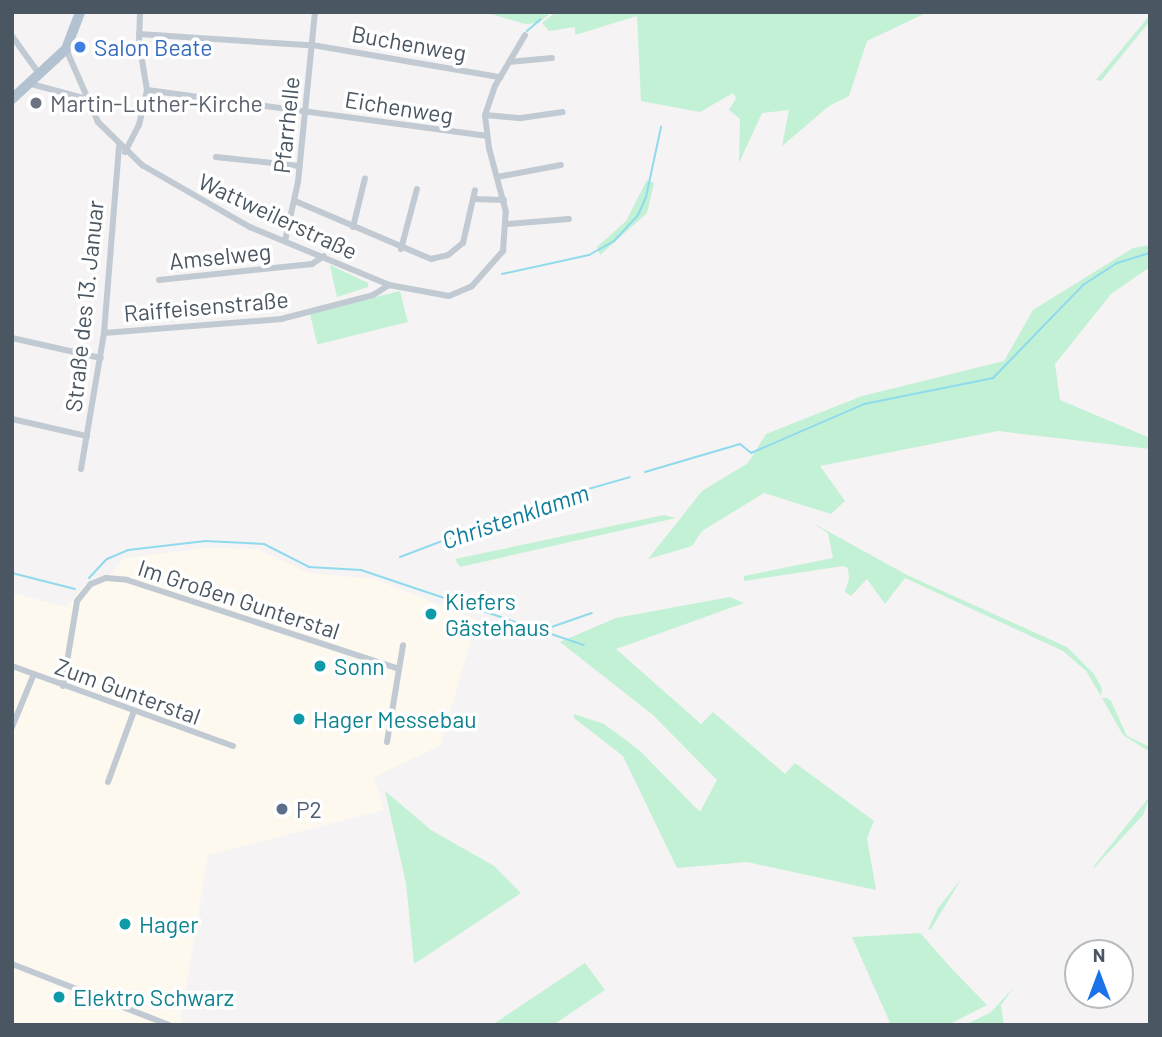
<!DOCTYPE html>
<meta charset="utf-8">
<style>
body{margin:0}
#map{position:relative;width:1162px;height:1037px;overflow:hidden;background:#f5f3f3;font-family:Barlow,sans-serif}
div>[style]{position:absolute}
.commercial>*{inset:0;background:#fdf9ef}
.green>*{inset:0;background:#c3f1d5;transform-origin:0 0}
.stream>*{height:2px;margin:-1px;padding:0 1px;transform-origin:1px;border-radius:1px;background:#90daee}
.street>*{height:6px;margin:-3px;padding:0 3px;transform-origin:3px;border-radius:3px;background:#c1cad2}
.primary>*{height:10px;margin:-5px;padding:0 5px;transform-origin:5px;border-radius:5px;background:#b3c2d1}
.dots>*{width:19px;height:19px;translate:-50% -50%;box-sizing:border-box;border:4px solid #fff;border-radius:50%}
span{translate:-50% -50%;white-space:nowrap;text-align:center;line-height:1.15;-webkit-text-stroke:7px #fff;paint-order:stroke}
.street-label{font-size:23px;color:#4a5661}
.shop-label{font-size:23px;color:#366cbe}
.left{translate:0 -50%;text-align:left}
.worship-label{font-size:23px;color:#5b616d}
.culture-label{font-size:23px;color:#0d838f}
.service-label{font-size:23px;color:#4e5e75}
.water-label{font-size:24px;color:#0c7c9b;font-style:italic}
.frame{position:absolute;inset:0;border:14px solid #4a5661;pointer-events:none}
.north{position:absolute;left:1064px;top:939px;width:70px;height:70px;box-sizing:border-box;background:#fff;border:2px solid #b7bbc0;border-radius:50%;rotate:0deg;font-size:19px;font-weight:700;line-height:28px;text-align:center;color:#4a5661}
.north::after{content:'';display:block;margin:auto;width:24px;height:32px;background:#1a73e8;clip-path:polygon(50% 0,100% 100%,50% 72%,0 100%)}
</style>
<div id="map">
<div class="commercial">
<i style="clip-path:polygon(206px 548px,257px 549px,309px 573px,375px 579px,477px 620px,440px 746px,374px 777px,384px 810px,208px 855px,180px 1025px,12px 1025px,12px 593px,67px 607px,84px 585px,112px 573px,124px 558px)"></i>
</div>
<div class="green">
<i style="clip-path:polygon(485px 12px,551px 12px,539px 23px,525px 24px)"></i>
<i style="clip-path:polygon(556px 12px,928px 12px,867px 41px,849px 96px,829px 106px,782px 146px,789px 110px,762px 113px,739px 163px,740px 119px,729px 110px,736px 98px,733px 93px,700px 112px,641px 101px,637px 16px,575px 35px,575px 27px,549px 31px,542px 23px)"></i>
<i style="clip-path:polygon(1150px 15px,1150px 21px,1101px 81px,1096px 80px)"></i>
<i style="clip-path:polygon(647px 180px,654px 183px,647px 213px,600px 255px,597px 247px,626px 221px)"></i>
<i style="clip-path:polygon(1150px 245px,1150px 267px,1111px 294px,1055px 364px,1060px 400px,1150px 438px,1150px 449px,998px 431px,820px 466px,845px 501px,831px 514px,764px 493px,702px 531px,692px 546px,648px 559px,702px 491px,748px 463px,766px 434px,862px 396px,1004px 361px,1033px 310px,1133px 248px)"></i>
<i style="clip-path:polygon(330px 265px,368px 283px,368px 287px,337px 297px)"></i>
<i style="left:400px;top:291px;width:32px;height:93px;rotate:76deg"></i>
<i style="clip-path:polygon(664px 515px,676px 518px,460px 567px,455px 559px)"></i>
<i style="clip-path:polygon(811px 522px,907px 575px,1067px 647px,1093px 673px,1102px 688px,1101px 696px,1086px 671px,1063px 651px,905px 578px,885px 604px,867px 579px,851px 596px,845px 592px,849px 578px,848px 568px,843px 566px,744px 581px,744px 576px,833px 558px,828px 533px)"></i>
<i style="clip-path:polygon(730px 597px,744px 603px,616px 649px,701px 724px,713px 712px,785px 774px,795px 763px,874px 821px,867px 838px,876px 890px,747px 862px,677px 868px,623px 756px,574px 718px,574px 714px,604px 724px,639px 750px,700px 812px,717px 780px,653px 715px,560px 642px,616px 618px)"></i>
<i style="clip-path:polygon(1102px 698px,1107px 698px,1111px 701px,1127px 736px,1150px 747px,1150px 752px,1123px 735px)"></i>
<i style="clip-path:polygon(385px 791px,431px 830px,494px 866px,521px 893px,414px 964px,406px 883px)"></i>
<i style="clip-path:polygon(1150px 796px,1143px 815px,1094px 868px,1094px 866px)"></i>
<i style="clip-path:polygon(962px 878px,931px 929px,928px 930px,938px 908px)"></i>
<i style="clip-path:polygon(920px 933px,953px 970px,987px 1005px,948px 1025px,891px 1025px,852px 937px)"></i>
<i style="clip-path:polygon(585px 963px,605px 990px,553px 1025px,492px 1025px)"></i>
<i style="clip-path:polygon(1014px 987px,1001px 1005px,1004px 1025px,964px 1025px,990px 1013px)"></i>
</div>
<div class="stream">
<i style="left:527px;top:31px;width:18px;rotate:-41deg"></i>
<i style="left:502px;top:274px;width:89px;rotate:-12.3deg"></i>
<i style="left:589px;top:255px;width:29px;rotate:-29deg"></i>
<i style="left:614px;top:241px;width:35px;rotate:-47deg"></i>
<i style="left:638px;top:215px;width:20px;rotate:-66deg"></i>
<i style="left:646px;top:197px;width:72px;rotate:-77.9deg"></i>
<i style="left:645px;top:472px;width:99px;rotate:-16.4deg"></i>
<i style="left:740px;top:444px;width:14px;rotate:39deg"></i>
<i style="left:751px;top:453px;width:123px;rotate:-23.4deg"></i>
<i style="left:864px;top:404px;width:132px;rotate:-11.4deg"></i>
<i style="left:993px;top:378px;width:129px;rotate:-45.9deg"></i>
<i style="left:1083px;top:285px;width:40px;rotate:-32.9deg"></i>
<i style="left:1117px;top:263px;width:34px;rotate:-17deg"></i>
<i style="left:400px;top:557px;width:160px;rotate:-20.8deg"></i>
<i style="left:550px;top:500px;width:83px;rotate:-16deg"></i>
<i style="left:12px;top:573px;width:65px;rotate:14.3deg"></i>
<i style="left:89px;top:578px;width:26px;rotate:-47deg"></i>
<i style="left:107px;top:559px;width:23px;rotate:-23deg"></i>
<i style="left:128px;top:550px;width:78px;rotate:-6.7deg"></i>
<i style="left:205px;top:541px;width:59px;rotate:2.9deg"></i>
<i style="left:264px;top:544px;width:51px;rotate:27.1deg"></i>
<i style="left:309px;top:567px;width:52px;rotate:3.3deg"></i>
<i style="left:361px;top:570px;width:235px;rotate:18.6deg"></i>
<i style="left:537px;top:632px;width:58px;rotate:-19.1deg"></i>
</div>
<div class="street">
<i style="left:139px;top:34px;width:179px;rotate:3.8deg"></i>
<i style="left:318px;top:46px;width:185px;rotate:9.7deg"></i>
<i style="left:12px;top:36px;width:48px;rotate:54.3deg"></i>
<i style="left:66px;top:49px;width:80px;rotate:66.3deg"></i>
<i style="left:98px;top:122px;width:62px;rotate:44.3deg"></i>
<i style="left:142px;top:165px;width:125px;rotate:29.9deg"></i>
<i style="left:250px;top:227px;width:151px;rotate:22.6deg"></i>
<i style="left:389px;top:285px;width:61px;rotate:10.4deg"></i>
<i style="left:449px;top:296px;width:25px;rotate:-23deg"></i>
<i style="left:472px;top:286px;width:47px;rotate:-48.5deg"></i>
<i style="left:503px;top:251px;width:39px;rotate:-86deg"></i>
<i style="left:506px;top:212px;width:66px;rotate:-104.9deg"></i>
<i style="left:489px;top:148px;width:33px;rotate:-97deg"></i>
<i style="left:485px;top:115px;width:31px;rotate:-71deg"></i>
<i style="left:495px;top:86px;width:59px;rotate:-59.5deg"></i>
<i style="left:509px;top:62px;width:43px;rotate:-5.3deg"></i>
<i style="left:31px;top:84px;width:55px;rotate:14.8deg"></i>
<i style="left:147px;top:90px;width:342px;rotate:7.7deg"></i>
<i style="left:485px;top:115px;width:36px;rotate:5deg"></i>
<i style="left:521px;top:118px;width:42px;rotate:-8.1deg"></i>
<i style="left:125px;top:152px;width:30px;rotate:-63deg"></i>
<i style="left:139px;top:125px;width:36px;rotate:-77deg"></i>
<i style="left:147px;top:90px;width:49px;rotate:-99.5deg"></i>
<i style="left:139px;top:42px;width:30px;rotate:-88deg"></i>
<i style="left:216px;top:157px;width:84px;rotate:6.1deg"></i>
<i style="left:497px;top:177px;width:65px;rotate:-10.6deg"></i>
<i style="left:474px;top:199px;width:30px;rotate:2deg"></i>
<i style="left:295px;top:201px;width:148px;rotate:23.1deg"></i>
<i style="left:431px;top:259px;width:17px;rotate:-13deg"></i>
<i style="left:448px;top:255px;width:19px;rotate:-39deg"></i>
<i style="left:463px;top:243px;width:54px;rotate:-77.2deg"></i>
<i style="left:507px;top:224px;width:62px;rotate:-4.6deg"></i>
<i style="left:353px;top:227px;width:50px;rotate:-76.2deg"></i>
<i style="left:285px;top:241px;width:60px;rotate:-77.6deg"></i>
<i style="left:298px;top:182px;width:171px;rotate:-84.3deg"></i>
<i style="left:401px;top:249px;width:62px;rotate:-75.1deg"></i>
<i style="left:159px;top:280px;width:154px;rotate:-6deg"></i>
<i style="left:312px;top:264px;width:14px;rotate:-34deg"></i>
<i style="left:104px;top:333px;width:178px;rotate:-4.5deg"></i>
<i style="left:281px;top:319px;width:95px;rotate:-14.6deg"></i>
<i style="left:373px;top:295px;width:19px;rotate:-32deg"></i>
<i style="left:12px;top:338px;width:91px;rotate:12.7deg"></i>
<i style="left:12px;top:419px;width:77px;rotate:12.8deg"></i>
<i style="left:81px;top:469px;width:138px;rotate:-80.4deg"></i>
<i style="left:104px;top:333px;width:187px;rotate:-85.4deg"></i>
<i style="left:12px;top:666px;width:235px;rotate:19.9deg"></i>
<i style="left:63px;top:686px;width:86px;rotate:-80.6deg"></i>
<i style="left:77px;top:601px;width:22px;rotate:-51deg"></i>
<i style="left:91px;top:584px;width:16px;rotate:-22deg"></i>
<i style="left:106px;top:578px;width:21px;rotate:5deg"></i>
<i style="left:127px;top:580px;width:286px;rotate:18.1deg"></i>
<i style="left:12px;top:727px;width:57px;rotate:-67.5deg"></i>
<i style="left:387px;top:742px;width:98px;rotate:-80.6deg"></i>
<i style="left:108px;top:782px;width:76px;rotate:-69.9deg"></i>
<i style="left:12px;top:964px;width:168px;rotate:21.2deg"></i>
</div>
<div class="primary">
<i style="left:12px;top:99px;width:74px;rotate:-42.8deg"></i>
<i style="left:66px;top:49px;width:40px;rotate:-69deg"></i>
</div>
<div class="dots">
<i style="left:80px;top:47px;background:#3f7fe0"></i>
<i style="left:36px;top:103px;background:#6b7280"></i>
<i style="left:431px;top:614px;background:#0f9aa8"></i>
<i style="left:320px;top:666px;background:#0f9aa8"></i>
<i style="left:299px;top:719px;background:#0f9aa8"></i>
<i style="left:282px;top:809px;background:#5c6f8a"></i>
<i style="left:125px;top:924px;background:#0f9aa8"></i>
<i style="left:59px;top:997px;background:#0f9aa8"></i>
</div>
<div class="street-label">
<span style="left:409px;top:43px;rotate:10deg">Buchenweg</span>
<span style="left:399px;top:107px;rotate:9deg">Eichenweg</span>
<span style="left:286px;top:125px;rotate:-84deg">Pfarrhelle</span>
<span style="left:278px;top:216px;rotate:25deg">Wattweilerstraße</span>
<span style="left:220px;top:256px;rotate:-6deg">Amselweg</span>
<span style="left:84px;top:306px;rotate:-84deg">Straße des 13. Januar</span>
<span style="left:206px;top:306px;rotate:-5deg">Raiffeisenstraße</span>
<span style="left:239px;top:599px;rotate:18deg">Im Großen Gunterstal</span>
<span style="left:128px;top:691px;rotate:20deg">Zum Gunterstal</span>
</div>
<div class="shop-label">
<span class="left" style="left:94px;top:47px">Salon Beate</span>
</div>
<div class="worship-label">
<span class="left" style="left:50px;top:103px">Martin-Luther-Kirche</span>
</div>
<div class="culture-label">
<span class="left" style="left:445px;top:614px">Kiefers<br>Gästehaus</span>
<span class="left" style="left:334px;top:666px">Sonn</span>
<span class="left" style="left:313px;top:719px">Hager Messebau</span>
<span class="left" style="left:139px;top:924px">Hager</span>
<span class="left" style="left:73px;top:997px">Elektro Schwarz</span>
</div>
<div class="service-label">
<span class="left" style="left:296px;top:809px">P2</span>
</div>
<div class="water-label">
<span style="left:515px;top:516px;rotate:-19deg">Christenklamm</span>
</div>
<div class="frame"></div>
<div class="north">N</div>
</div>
